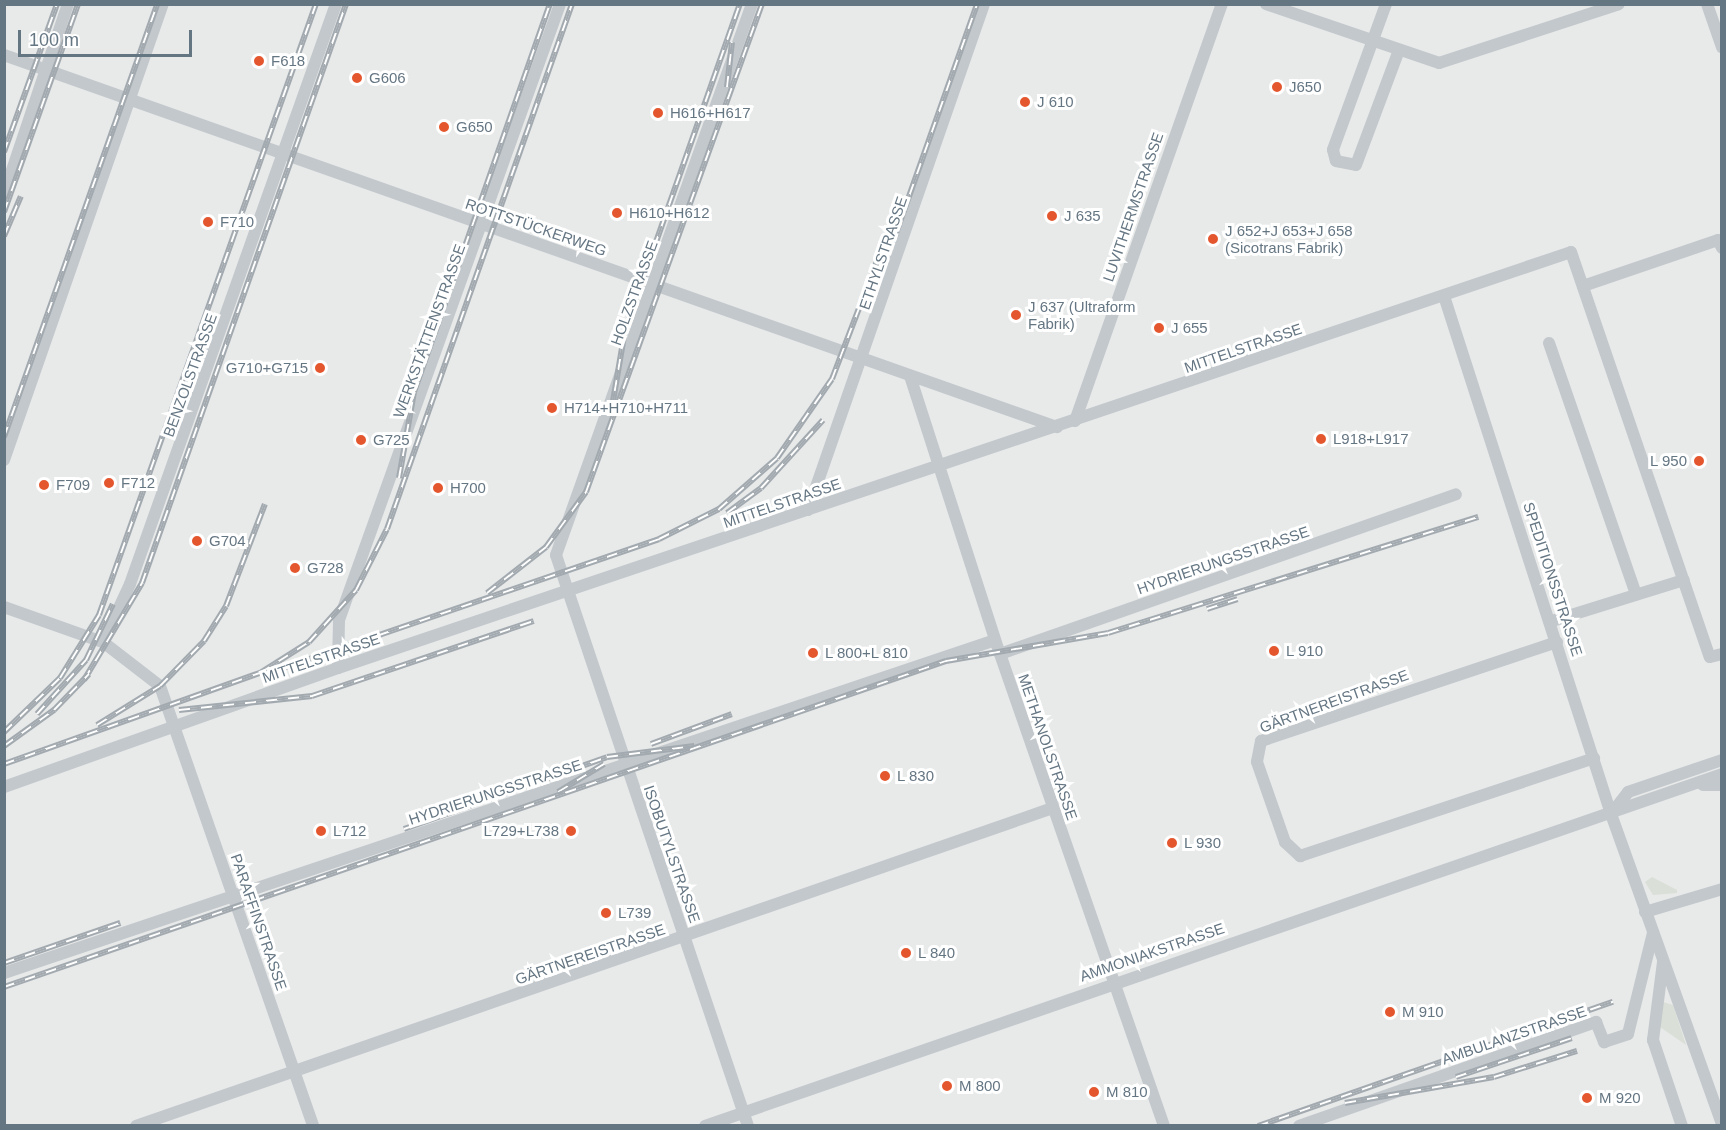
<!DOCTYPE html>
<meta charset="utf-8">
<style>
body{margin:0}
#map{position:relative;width:1726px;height:1130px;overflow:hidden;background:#fafaf8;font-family:Helvetica,sans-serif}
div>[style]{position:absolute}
.built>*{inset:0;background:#e8e9e9;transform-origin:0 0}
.green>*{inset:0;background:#dadfd7}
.street>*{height:12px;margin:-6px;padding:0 6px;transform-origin:6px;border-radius:6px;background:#c3c8cc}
.rail>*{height:6px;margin-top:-3px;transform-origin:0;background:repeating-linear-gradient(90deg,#fff 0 11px,#a2aab0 0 22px);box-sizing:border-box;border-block:2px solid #a2aab0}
.dots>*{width:16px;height:16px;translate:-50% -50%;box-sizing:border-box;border:3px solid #fff;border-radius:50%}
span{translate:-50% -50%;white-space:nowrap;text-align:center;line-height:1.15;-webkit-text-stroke:6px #fff;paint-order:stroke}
.poi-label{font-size:15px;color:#657683}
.left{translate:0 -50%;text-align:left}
.right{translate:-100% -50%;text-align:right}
.street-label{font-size:15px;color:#657683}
.frame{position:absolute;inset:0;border:6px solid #657683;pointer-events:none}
.scale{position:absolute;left:18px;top:30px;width:174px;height:27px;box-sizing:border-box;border:3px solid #657683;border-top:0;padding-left:8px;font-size:18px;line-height:21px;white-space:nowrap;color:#657683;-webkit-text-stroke:4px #fff;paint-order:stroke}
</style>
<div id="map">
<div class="built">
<i style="left:5px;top:5px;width:1716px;height:1121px"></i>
</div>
<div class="green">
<i style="clip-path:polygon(1652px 877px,1677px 890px,1677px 893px,1653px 895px,1645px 882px)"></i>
<i style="clip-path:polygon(1663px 1002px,1673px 1005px,1686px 1045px,1660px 1027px)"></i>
</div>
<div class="street">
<i style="left:1266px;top:4px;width:183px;rotate:18.8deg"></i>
<i style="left:1439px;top:63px;width:189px;rotate:-18.1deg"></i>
<i style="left:1386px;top:4px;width:155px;rotate:110deg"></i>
<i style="left:1333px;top:150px;width:11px;rotate:75deg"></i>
<i style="left:1336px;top:161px;width:20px;rotate:11deg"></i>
<i style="left:1356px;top:165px;width:123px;rotate:-69.5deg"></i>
<i style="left:1707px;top:4px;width:46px;rotate:70.8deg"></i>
<i style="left:4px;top:55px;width:1117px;rotate:19.46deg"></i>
<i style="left:4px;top:194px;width:200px;rotate:-71.4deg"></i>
<i style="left:1583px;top:286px;width:143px;rotate:-18.8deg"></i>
<i style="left:1718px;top:240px;width:9px;rotate:63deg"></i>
<i style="left:1444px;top:296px;width:544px;rotate:72.13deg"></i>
<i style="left:1611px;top:814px;width:329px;rotate:70.3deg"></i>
<i style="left:1549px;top:343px;width:266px;rotate:70.9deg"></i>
<i style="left:910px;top:376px;width:289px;rotate:72.1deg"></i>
<i style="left:999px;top:651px;width:503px;rotate:70.84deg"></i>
<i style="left:1075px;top:421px;width:442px;rotate:-70.6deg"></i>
<i style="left:4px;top:460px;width:483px;rotate:-70.8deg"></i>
<i style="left:808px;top:510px;width:536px;rotate:-70.82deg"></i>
<i style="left:4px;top:607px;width:105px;rotate:19.5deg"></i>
<i style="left:103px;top:642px;width:72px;rotate:37.7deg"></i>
<i style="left:160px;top:686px;width:466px;rotate:70.8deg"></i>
<i style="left:1552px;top:621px;width:138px;rotate:-17.3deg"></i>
<i style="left:103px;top:642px;width:64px;rotate:-65deg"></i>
<i style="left:130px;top:584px;width:615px;rotate:-70.45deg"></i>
<i style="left:1557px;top:642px;width:312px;rotate:161.5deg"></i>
<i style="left:1261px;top:741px;width:21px;rotate:101deg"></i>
<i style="left:1257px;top:762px;width:85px;rotate:70.7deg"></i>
<i style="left:1285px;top:842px;width:21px;rotate:43deg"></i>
<i style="left:1300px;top:856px;width:310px;rotate:-18.4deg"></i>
<i style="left:1000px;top:654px;width:483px;rotate:-19.3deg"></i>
<i style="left:338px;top:668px;width:48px;rotate:-88.8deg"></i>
<i style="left:339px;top:620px;width:654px;rotate:-70.26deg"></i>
<i style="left:1703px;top:785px;width:19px"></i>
<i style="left:4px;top:787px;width:355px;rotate:-19.6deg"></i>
<i style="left:338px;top:668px;width:1301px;rotate:-18.64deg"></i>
<i style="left:1571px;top:252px;width:428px;rotate:71.1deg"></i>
<i style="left:1710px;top:657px;width:12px;rotate:-14deg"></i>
<i style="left:1611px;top:814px;width:28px;rotate:-52deg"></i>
<i style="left:1628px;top:792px;width:99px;rotate:-18.8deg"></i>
<i style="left:1645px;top:912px;width:80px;rotate:-16.6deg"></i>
<i style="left:1663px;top:962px;width:79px;rotate:97.3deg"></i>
<i style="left:1653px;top:1040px;width:91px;rotate:71.4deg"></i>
<i style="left:4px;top:973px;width:1045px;rotate:-18.57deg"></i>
<i style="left:136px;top:1126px;width:971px;rotate:-19.13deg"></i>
<i style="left:705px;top:1126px;width:1076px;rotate:-19.09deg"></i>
<i style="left:748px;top:1126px;width:602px;rotate:-108.59deg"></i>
<i style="left:556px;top:555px;width:585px;rotate:-70.42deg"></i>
<i style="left:1299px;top:1126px;width:315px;rotate:-19.3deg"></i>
<i style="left:1596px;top:1022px;width:22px;rotate:68deg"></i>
<i style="left:1604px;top:1042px;width:25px;rotate:-18deg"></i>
<i style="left:1628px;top:1034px;width:104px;rotate:-76.1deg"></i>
</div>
<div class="rail">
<i style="left:727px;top:87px;width:45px;rotate:-83.7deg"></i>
<i style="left:4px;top:152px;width:157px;rotate:-70.3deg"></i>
<i style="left:4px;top:212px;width:221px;rotate:-70.4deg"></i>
<i style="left:4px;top:236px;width:43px;rotate:-67deg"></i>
<i style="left:895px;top:236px;width:246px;rotate:-70.5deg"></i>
<i style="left:611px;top:413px;width:84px;rotate:-80.4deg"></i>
<i style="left:625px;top:330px;width:346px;rotate:-70.6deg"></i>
<i style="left:4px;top:437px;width:459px;rotate:-70.5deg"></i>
<i style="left:399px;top:478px;width:87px;rotate:-80.1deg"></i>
<i style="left:414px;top:392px;width:411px;rotate:-70.7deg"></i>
<i style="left:727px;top:513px;width:42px;rotate:-36.3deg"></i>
<i style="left:761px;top:488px;width:92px;rotate:-47.6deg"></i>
<i style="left:487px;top:593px;width:75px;rotate:-37.9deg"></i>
<i style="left:546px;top:547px;width:68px;rotate:-54deg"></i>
<i style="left:586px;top:492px;width:519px;rotate:-70.17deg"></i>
<i style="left:1207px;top:609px;width:32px;rotate:-18deg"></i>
<i style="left:274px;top:671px;width:407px;rotate:-18.9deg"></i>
<i style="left:659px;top:539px;width:67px;rotate:-26.6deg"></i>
<i style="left:719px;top:509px;width:77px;rotate:-41.3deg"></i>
<i style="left:777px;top:458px;width:96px;rotate:-55.2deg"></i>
<i style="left:832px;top:379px;width:168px;rotate:-69.1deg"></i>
<i style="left:84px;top:680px;width:113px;rotate:-59.1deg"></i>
<i style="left:142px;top:583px;width:614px;rotate:-70.59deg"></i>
<i style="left:179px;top:710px;width:134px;rotate:-6deg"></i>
<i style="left:312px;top:696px;width:234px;rotate:-18.7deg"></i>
<i style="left:37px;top:714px;width:73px;rotate:-47.8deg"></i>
<i style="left:86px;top:660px;width:62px;rotate:-64.3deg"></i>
<i style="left:97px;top:725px;width:74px;rotate:-31.8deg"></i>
<i style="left:160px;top:686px;width:63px;rotate:-45.6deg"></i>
<i style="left:204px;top:641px;width:41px;rotate:-57.8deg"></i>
<i style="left:226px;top:606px;width:109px;rotate:-69.1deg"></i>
<i style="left:4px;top:732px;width:78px;rotate:-44deg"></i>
<i style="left:60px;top:678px;width:74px;rotate:-58.2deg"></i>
<i style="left:99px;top:615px;width:648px;rotate:-70.45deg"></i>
<i style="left:651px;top:744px;width:86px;rotate:-20.3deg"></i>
<i style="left:4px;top:746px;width:62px;rotate:-35.8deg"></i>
<i style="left:54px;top:710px;width:50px;rotate:-45.8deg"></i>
<i style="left:4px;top:764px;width:272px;rotate:-19.6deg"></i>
<i style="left:260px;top:673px;width:58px;rotate:-32.3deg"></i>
<i style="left:309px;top:642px;width:70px;rotate:-47.9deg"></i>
<i style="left:356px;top:590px;width:68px;rotate:-63.1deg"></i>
<i style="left:387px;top:529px;width:557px;rotate:-70.59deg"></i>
<i style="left:558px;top:792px;width:54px;rotate:-31.3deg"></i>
<i style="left:404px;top:829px;width:215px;rotate:-19.5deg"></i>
<i style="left:607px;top:757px;width:88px;rotate:-7.2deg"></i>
<i style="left:4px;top:963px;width:123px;rotate:-19deg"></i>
<i style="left:4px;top:987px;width:997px;rotate:-19.09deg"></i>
<i style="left:946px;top:661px;width:164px;rotate:-9.8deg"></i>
<i style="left:1108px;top:633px;width:388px;rotate:-17.4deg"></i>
<i style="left:1456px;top:1077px;width:122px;rotate:-18.6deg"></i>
<i style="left:1345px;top:1103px;width:151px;rotate:-9.9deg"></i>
<i style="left:1494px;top:1077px;width:87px;rotate:-17.4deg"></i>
<i style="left:1258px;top:1126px;width:376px;rotate:-19.3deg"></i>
</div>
<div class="dots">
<i style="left:259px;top:61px;background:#e4572e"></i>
<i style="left:357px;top:78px;background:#e4572e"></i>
<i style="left:1277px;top:87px;background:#e4572e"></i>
<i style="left:1025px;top:102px;background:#e4572e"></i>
<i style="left:658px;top:113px;background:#e4572e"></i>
<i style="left:444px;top:127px;background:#e4572e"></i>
<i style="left:617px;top:213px;background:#e4572e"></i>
<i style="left:1052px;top:216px;background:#e4572e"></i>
<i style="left:208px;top:222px;background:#e4572e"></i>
<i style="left:1213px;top:239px;background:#e4572e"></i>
<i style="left:1016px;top:315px;background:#e4572e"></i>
<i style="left:1159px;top:328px;background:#e4572e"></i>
<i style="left:320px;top:368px;background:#e4572e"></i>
<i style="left:552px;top:408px;background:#e4572e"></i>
<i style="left:1321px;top:439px;background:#e4572e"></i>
<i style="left:361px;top:440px;background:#e4572e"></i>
<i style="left:1699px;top:461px;background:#e4572e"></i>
<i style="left:109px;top:483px;background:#e4572e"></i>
<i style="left:44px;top:485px;background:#e4572e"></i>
<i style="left:438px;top:488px;background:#e4572e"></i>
<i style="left:197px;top:541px;background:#e4572e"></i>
<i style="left:295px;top:568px;background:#e4572e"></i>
<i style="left:1274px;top:651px;background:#e4572e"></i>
<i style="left:813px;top:653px;background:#e4572e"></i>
<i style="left:885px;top:776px;background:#e4572e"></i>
<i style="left:321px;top:831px;background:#e4572e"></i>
<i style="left:571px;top:831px;background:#e4572e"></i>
<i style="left:1172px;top:843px;background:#e4572e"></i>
<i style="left:606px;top:913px;background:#e4572e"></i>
<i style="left:906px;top:953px;background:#e4572e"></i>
<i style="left:1390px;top:1012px;background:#e4572e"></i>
<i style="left:947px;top:1086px;background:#e4572e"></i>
<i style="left:1094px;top:1092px;background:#e4572e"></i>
<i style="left:1587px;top:1098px;background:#e4572e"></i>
</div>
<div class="poi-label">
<span class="left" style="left:271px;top:61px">F618</span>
<span class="left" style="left:369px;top:78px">G606</span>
<span class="left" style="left:1289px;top:87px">J650</span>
<span class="left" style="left:1037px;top:102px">J 610</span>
<span class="left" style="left:670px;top:113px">H616+H617</span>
<span class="left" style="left:456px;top:127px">G650</span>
<span class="left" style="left:629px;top:213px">H610+H612</span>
<span class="left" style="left:1064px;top:216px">J 635</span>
<span class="left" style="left:220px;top:222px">F710</span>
<span class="left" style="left:1225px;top:239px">J 652+J 653+J 658<br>(Sicotrans Fabrik)</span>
<span class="left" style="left:1028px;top:315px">J 637 (Ultraform<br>Fabrik)</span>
<span class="left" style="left:1171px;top:328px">J 655</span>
<span class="right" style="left:308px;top:368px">G710+G715</span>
<span class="left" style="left:564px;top:408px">H714+H710+H711</span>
<span class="left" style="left:1333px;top:439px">L918+L917</span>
<span class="left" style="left:373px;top:440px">G725</span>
<span class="right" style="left:1687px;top:461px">L 950</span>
<span class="left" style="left:121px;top:483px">F712</span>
<span class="left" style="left:56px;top:485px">F709</span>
<span class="left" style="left:450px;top:488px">H700</span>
<span class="left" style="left:209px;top:541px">G704</span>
<span class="left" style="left:307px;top:568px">G728</span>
<span class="left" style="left:1286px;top:651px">L 910</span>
<span class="left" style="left:825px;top:653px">L 800+L 810</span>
<span class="left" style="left:897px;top:776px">L 830</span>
<span class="left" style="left:333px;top:831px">L712</span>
<span class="right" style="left:559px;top:831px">L729+L738</span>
<span class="left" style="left:1184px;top:843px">L 930</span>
<span class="left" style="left:618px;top:913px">L739</span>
<span class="left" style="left:918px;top:953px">L 840</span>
<span class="left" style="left:1402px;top:1012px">M 910</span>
<span class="left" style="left:959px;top:1086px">M 800</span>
<span class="left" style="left:1106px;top:1092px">M 810</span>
<span class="left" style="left:1599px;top:1098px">M 920</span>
</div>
<div class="street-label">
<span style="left:1133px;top:207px;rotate:-71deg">LUVITHERMSTRASSE</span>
<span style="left:536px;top:227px;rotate:19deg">ROTTSTÜCKERWEG</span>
<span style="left:883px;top:253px;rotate:-71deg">ETHYLSTRASSE</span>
<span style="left:634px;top:293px;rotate:-70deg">HOLZSTRASSE</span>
<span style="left:429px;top:331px;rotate:-70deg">WERKSTÄTTENSTRASSE</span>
<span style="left:1243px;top:348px;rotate:-19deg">MITTELSTRASSE</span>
<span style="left:190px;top:375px;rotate:-70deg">BENZOLSTRASSE</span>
<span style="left:782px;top:503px;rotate:-19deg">MITTELSTRASSE</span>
<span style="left:1223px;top:560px;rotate:-19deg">HYDRIERUNGSSTRASSE</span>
<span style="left:1553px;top:579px;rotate:72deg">SPEDITIONSSTRASSE</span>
<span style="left:321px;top:658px;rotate:-19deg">MITTELSTRASSE</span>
<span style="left:1334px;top:701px;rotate:-20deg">GÄRTNEREISTRASSE</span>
<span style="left:1048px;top:747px;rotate:71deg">METHANOLSTRASSE</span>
<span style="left:495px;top:792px;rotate:-18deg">HYDRIERUNGSSTRASSE</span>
<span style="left:672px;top:854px;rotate:71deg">ISOBUTYLSTRASSE</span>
<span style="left:259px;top:922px;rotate:71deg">PARAFFINSTRASSE</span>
<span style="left:1152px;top:952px;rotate:-19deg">AMMONIAKSTRASSE</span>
<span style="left:590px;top:954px;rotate:-19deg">GÄRTNEREISTRASSE</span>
<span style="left:1514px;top:1035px;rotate:-19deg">AMBULANZSTRASSE</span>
</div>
<div class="frame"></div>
<div class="scale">100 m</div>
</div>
